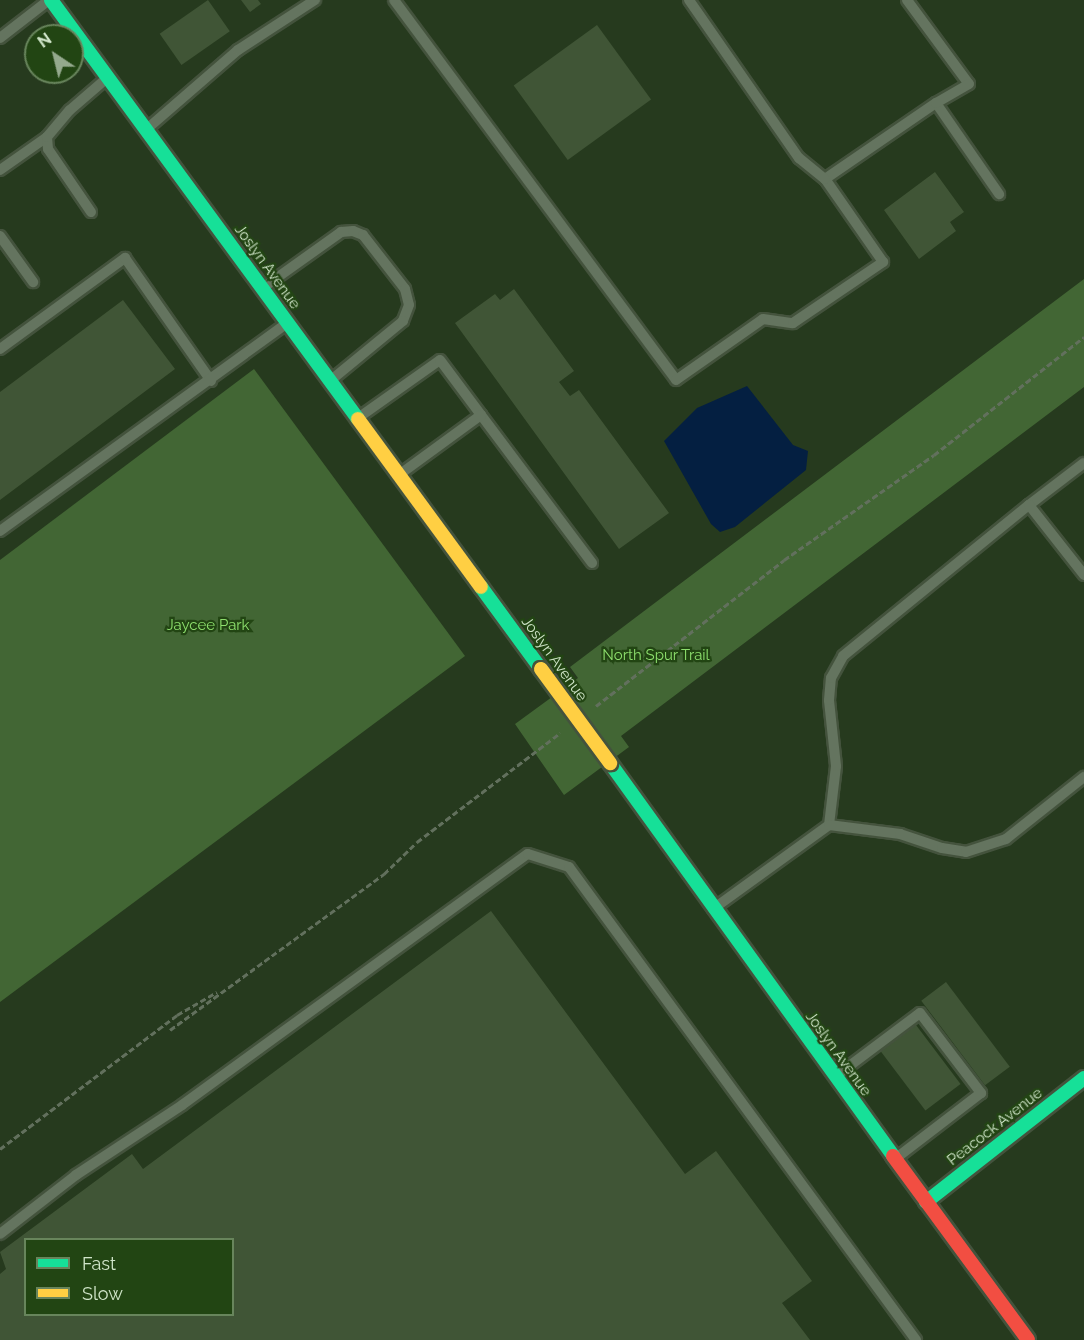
<!DOCTYPE html>
<style>
body{margin:0}
#map{position:relative;width:1084px;height:1340px;overflow:hidden;background:#263a1e;font-family:Raleway,sans-serif}
div>[style]{position:absolute}
.green>*{inset:0;background:#426634}
.water>*{inset:0;background:#041f41}
.building>*{inset:0;background:#405536;transform-origin:0 0}
.path>*{height:3px;margin-top:-1.5px;transform-origin:0;background:repeating-linear-gradient(90deg,#62705d 0 6px,transparent 0 9px)}
.roads{filter:drop-shadow(2px 0 #44533d) drop-shadow(-2px 0 #44533d) drop-shadow(0 2px #44533d) drop-shadow(0 -2px #44533d)}
.lane>*{height:10px;margin:-5px;padding:0 5px;transform-origin:5px;border-radius:5px;background:#64745f}
.fast>*{height:14px;margin:-7px;padding:0 7px;transform-origin:7px;border-radius:7px;background:#16e098}
.slow>*{height:14px;margin:-7px;padding:0 7px;transform-origin:7px;border-radius:7px;background:#ffcf43}
.jam>*{height:14px;margin:-7px;padding:0 7px;transform-origin:7px;border-radius:7px;background:#f24e42}
.bridges{filter:drop-shadow(2px 0 #44533d) drop-shadow(-2px 0 #44533d) drop-shadow(0 2px #44533d) drop-shadow(0 -2px #44533d)}
.slow-bridge>*{height:14px;margin:-7px;padding:0 7px;transform-origin:7px;border-radius:7px;background:#ffcf43}
span{translate:-50% -50%;white-space:nowrap;text-align:center;line-height:1.15;-webkit-text-stroke:4.5px #224513;paint-order:stroke}
.street-label{font-size:15px;color:#d0e5c9}
.park-label{font-size:15px;color:#8ddf6d}
.legend{position:absolute;left:24px;top:1238px;width:210px;height:78px;box-sizing:border-box;background:#224513;border:2px solid #68855c;margin:0;padding:8px 10px;list-style:none;font-size:18px;color:#d0e5c9}
.legend li{display:flex;align-items:center;gap:12px;height:30px}
.legend b{width:30px;border:2px solid #68855c}
.north{position:absolute;left:24px;top:24px;width:60px;height:60px;box-sizing:border-box;background:#224513;border:2px solid #68855c;border-radius:50%;rotate:325deg;font-size:16px;font-weight:700;line-height:24px;text-align:center;color:#d0e5c9}
.north::after{content:'';display:block;margin:auto;width:21px;height:27px;background:#94a98d;clip-path:polygon(50% 0,100% 100%,50% 72%,0 100%)}
</style>
<div id="map">
<div class="green">
<i style="clip-path:polygon(1084px 279px,1084px 387px,621px 736px,629px 747px,564px 795px,515px 724px,578px 678px,570px 667px)"></i>
<i style="clip-path:polygon(254px 369px,465px 656px,0 1002px,0 560px)"></i>
</div>
<div class="water">
<i style="clip-path:polygon(747px 386px,793px 445px,808px 451px,806px 470px,735px 527px,720px 532px,711px 524px,664px 441px,697px 408px)"></i>
</div>
<div class="building">
<i style="left:208px;top:0;width:38px;height:59px;rotate:55deg"></i>
<i style="clip-path:polygon(241px 0,258px 0,261px 4px,250px 12px)"></i>
<i style="left:597px;top:25px;width:92px;height:103px;rotate:54deg"></i>
<i style="clip-path:polygon(935px 172px,964px 212px,950px 222px,956px 231px,919px 259px,884px 210px)"></i>
<i style="clip-path:polygon(514px 289px,574px 371px,559px 382px,570px 396px,579px 390px,669px 513px,619px 549px,455px 323px,495px 294px,500px 300px)"></i>
<i style="clip-path:polygon(123px 300px,175px 369px,0 500px,0 392px)"></i>
<i style="clip-path:polygon(evenodd,491px 911px,685px 1174px,716px 1151px,812px 1281px,782px 1303px,810px 1340px,0 1340px,0 1274px,6px 1269px,0 1252px,132px 1154px,143px 1169px,491px 911px,26px 1240px,232px 1240px,232px 1314px,26px 1314px,26px 1240px)"></i>
<i style="left:946px;top:982px;width:106px;height:31px;rotate:53deg"></i>
<i style="left:916px;top:1025px;width:74px;height:44px;rotate:53deg"></i>
</div>
<div class="path">
<i style="left:596px;top:706px;width:238px;rotate:-37.8deg"></i>
<i style="left:784px;top:560px;width:183px;rotate:-35deg"></i>
<i style="left:934px;top:455px;width:191px;rotate:-38.2deg"></i>
<i style="left:170px;top:1030px;width:265px;rotate:-36.1deg"></i>
<i style="left:384px;top:874px;width:46px;rotate:-44.1deg"></i>
<i style="left:417px;top:842px;width:180px;rotate:-37.3deg"></i>
<i style="left:0;top:1149px;width:222px;rotate:-37.1deg"></i>
<i style="left:177px;top:1015px;width:46px;rotate:-29.9deg"></i>
</div>
<div class="roads">
<div class="lane">
<i style="left:394px;top:0;width:473px;rotate:53.4deg"></i>
<i style="left:676px;top:380px;width:106px;rotate:-35deg"></i>
<i style="left:763px;top:319px;width:30px;rotate:8deg"></i>
<i style="left:793px;top:323px;width:109px;rotate:-34.1deg"></i>
<i style="left:883px;top:262px;width:101px;rotate:-124.9deg"></i>
<i style="left:825px;top:179px;width:135px;rotate:-34.4deg"></i>
<i style="left:936px;top:103px;width:111px;rotate:55.3deg"></i>
<i style="left:689px;top:0;width:193px;rotate:55.2deg"></i>
<i style="left:799px;top:158px;width:33px;rotate:39deg"></i>
<i style="left:907px;top:0;width:104px;rotate:53.6deg"></i>
<i style="left:969px;top:84px;width:38px;rotate:150deg"></i>
<i style="left:0;top:38px;width:62px;rotate:-37.8deg"></i>
<i style="left:148px;top:128px;width:119px;rotate:-40.9deg"></i>
<i style="left:238px;top:50px;width:92px;rotate:-33deg"></i>
<i style="left:0;top:170px;width:57px;rotate:-35.1deg"></i>
<i style="left:91px;top:212px;width:76px;rotate:-124.3deg"></i>
<i style="left:48px;top:149px;width:12px;rotate:-95deg"></i>
<i style="left:47px;top:137px;width:35px;rotate:-50deg"></i>
<i style="left:70px;top:110px;width:49px;rotate:-40.9deg"></i>
<i style="left:0;top:236px;width:57px;rotate:54.3deg"></i>
<i style="left:264px;top:287px;width:95px;rotate:-35.5deg"></i>
<i style="left:341px;top:232px;width:12px;rotate:-5deg"></i>
<i style="left:353px;top:231px;width:11px;rotate:22deg"></i>
<i style="left:363px;top:235px;width:68px;rotate:52.1deg"></i>
<i style="left:405px;top:289px;width:16px;rotate:76deg"></i>
<i style="left:409px;top:305px;width:17px;rotate:111deg"></i>
<i style="left:403px;top:321px;width:94px;rotate:140.6deg"></i>
<i style="left:0;top:349px;width:155px;rotate:-36.1deg"></i>
<i style="left:125px;top:258px;width:150px;rotate:55deg"></i>
<i style="left:481px;top:415px;width:185px;rotate:53.1deg"></i>
<i style="left:358px;top:418px;width:100px;rotate:-35.3deg"></i>
<i style="left:440px;top:360px;width:69px;rotate:53.3deg"></i>
<i style="left:481px;top:415px;width:100px;rotate:143.9deg"></i>
<i style="left:1029px;top:505px;width:69px;rotate:-37.4deg"></i>
<i style="left:0;top:531px;width:354px;rotate:-35.9deg"></i>
<i style="left:829px;top:825px;width:59px;rotate:-83.2deg"></i>
<i style="left:836px;top:766px;width:66px;rotate:-96.1deg"></i>
<i style="left:829px;top:700px;width:22px;rotate:-85deg"></i>
<i style="left:831px;top:678px;width:25px;rotate:-61deg"></i>
<i style="left:843px;top:656px;width:240px;rotate:-39.1deg"></i>
<i style="left:1029px;top:505px;width:89px;rotate:51.8deg"></i>
<i style="left:713px;top:909px;width:143px;rotate:-35.9deg"></i>
<i style="left:829px;top:825px;width:72px;rotate:7.2deg"></i>
<i style="left:900px;top:834px;width:44px;rotate:18.4deg"></i>
<i style="left:942px;top:848px;width:24px;rotate:9deg"></i>
<i style="left:966px;top:852px;width:42px;rotate:-18deg"></i>
<i style="left:1006px;top:839px;width:100px;rotate:-38.5deg"></i>
<i style="left:836px;top:1076px;width:105px;rotate:-36.9deg"></i>
<i style="left:920px;top:1013px;width:101px;rotate:52.7deg"></i>
<i style="left:981px;top:1093px;width:108px;rotate:142.5deg"></i>
<i style="left:0;top:1234px;width:96px;rotate:-37.8deg"></i>
<i style="left:76px;top:1175px;width:127px;rotate:-33.4deg"></i>
<i style="left:182px;top:1105px;width:427px;rotate:-36deg"></i>
<i style="left:528px;top:854px;width:43px;rotate:17.6deg"></i>
<i style="left:569px;top:867px;width:587px;rotate:53.74deg"></i>
</div>
<div class="fast">
<i style="left:51px;top:0;width:519px;rotate:53.77deg"></i>
<i style="left:481px;top:587px;width:102px;rotate:53.8deg"></i>
<i style="left:610px;top:763px;width:484px;rotate:54.2deg"></i>
<i style="left:926px;top:1202px;width:201px;rotate:-38.1deg"></i>
</div>
<div class="slow">
<i style="left:358px;top:419px;width:208px;rotate:53.8deg"></i>
</div>
<div class="jam">
<i style="left:893px;top:1156px;width:228px;rotate:53.7deg"></i>
</div>
</div>
<div class="bridges">
<div class="slow-bridge">
<i style="left:541px;top:669px;width:117px;rotate:53.7deg"></i>
</div>
</div>
<div class="street-label">
<span style="left:267px;top:267px;rotate:54deg">Joslyn Avenue</span>
<span style="left:554px;top:659px;rotate:54deg">Joslyn Avenue</span>
<span style="left:838px;top:1054px;rotate:54deg">Joslyn Avenue</span>
<span style="left:995px;top:1127px;rotate:-38deg">Peacock Avenue</span>
</div>
<div class="park-label">
<span style="left:208px;top:626px">Jaycee Park</span>
<span style="left:656px;top:656px">North Spur Trail</span>
</div>
<ul class="legend">
<li><b style="height:8px;background:#16e098"></b>Fast</li>
<li><b style="height:8px;background:#ffcf43"></b>Slow</li>
</ul>
<div class="north">N</div>
</div>
